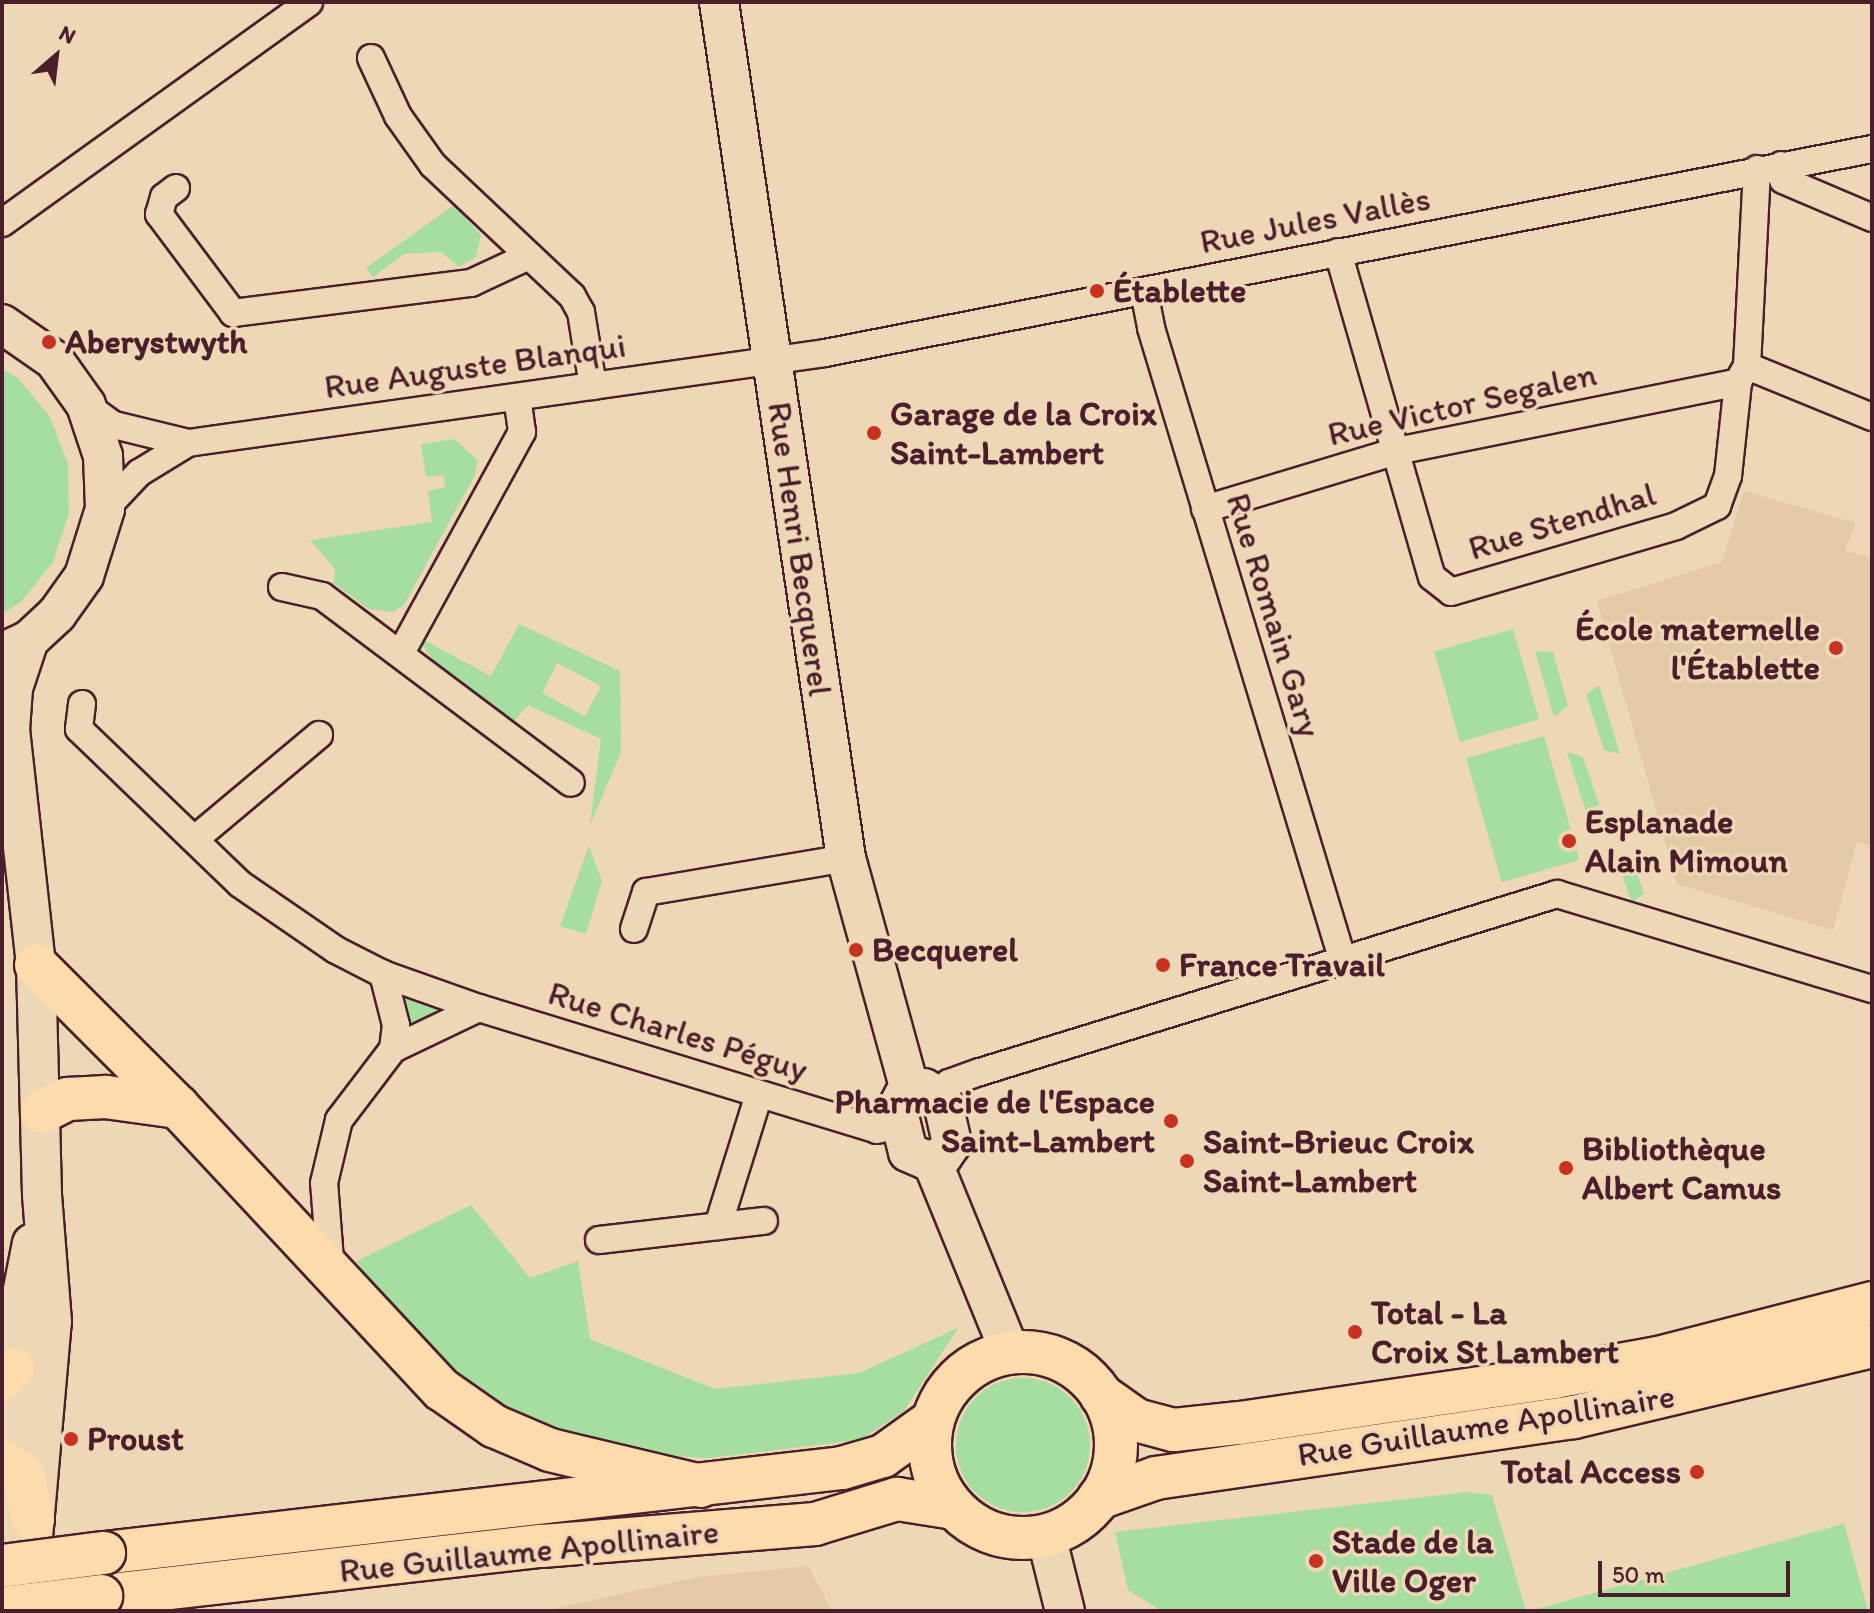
<!DOCTYPE html>
<meta charset="utf-8">
<style>
body{margin:0}
#map{position:relative;width:1874px;height:1613px;overflow:hidden;background:#eed7b6;font-family:Itim,sans-serif}
div>[style]{position:absolute}
.built>*{inset:0;background:#e4c9a7}
.green>*{inset:0;background:#a6dda1;transform-origin:0 0}
.round{border-radius:50%}
.roads{filter:drop-shadow(2px 0 #4a1f2b) drop-shadow(-2px 0 #4a1f2b) drop-shadow(0 2px #4a1f2b) drop-shadow(0 -2px #4a1f2b)}
.minor>*{height:26px;margin:-13px;padding:0 13px;transform-origin:13px;border-radius:13px;background:#eed7b6}
.secondary>*{height:38px;margin:-19px;padding:0 19px;transform-origin:19px;border-radius:19px;background:#eed7b6}
.primary>*{height:42px;margin:-21px;padding:0 21px;transform-origin:21px;border-radius:21px;background:#fcdcac}
.primary>.ring{margin:-21px;padding:0;box-sizing:content-box;background:none;border:42px solid #fcdcac;border-radius:50%}
.bridges{filter:drop-shadow(2px 0 #4a1f2b) drop-shadow(-2px 0 #4a1f2b) drop-shadow(0 2px #4a1f2b) drop-shadow(0 -2px #4a1f2b)}
.primary-bridge>*{height:42px;margin:-21px;padding:0 21px;transform-origin:21px;border-radius:21px;background:#fcdcac}
.dots>*{width:22px;height:22px;translate:-50% -50%;box-sizing:border-box;border:4px solid #eed7b6;border-radius:50%}
span{translate:-50% -50%;white-space:nowrap;text-align:center;line-height:1.15;-webkit-text-stroke:7px #eed7b6;paint-order:stroke}
.street-label{font-size:34px;color:#4a1f2b}
.poi-label{font-size:34px;color:#4a1f2b;font-weight:700}
.left{translate:0 -50%;text-align:left}
.right{translate:-100% -50%;text-align:right}
.frame{position:absolute;inset:0;border:4px solid #4a1f2b;pointer-events:none}
.north{position:absolute;left:16px;top:16px;width:80px;height:80px;-webkit-text-stroke:6px #eed7b6;paint-order:stroke;rotate:28deg;font-size:22px;font-weight:700;line-height:32px;text-align:center;color:#4a1f2b}
.north::after{content:'';display:block;margin:auto;width:28px;height:36px;background:#4a1f2b;clip-path:polygon(50% 0,100% 100%,50% 72%,0 100%)}
.scale{position:absolute;left:1598px;top:1561px;width:192px;height:36px;box-sizing:border-box;border:4px solid #4a1f2b;border-top:0;padding-left:10px;font-size:24px;line-height:28px;white-space:nowrap;color:#4a1f2b;-webkit-text-stroke:6px #eed7b6;paint-order:stroke}
</style>
<div id="map">
<div class="built">
<i style="clip-path:polygon(1744px 491px,1856px 523px,1845px 550px,1872px 559px,1872px 846px,1857px 842px,1833px 930px,1677px 884px,1597px 601px,1722px 562px)"></i>
<i style="clip-path:polygon(808px 1566px,832px 1611px,542px 1611px,699px 1577px)"></i>
</div>
<div class="green">
<i style="clip-path:polygon(454px 205px,481px 235px,476px 257px,459px 267px,441px 252px,404px 254px,373px 277px,366px 268px)"></i>
<i style="clip-path:polygon(2px 369px,18px 378px,50px 417px,68px 464px,69px 514px,53px 562px,21px 602px,2px 614px)"></i>
<i style="clip-path:polygon(455px 439px,477px 460px,475px 475px,404px 605px,393px 612px,369px 609px,333px 583px,335px 569px,310px 540px,432px 522px,428px 491px,445px 487px,444px 475px,426px 477px,421px 444px)"></i>
<i style="clip-path:polygon(evenodd,519px 624px,620px 671px,621px 752px,590px 825px,601px 739px,528px 705px,514px 721px,435px 662px,421px 644px,424px 640px,491px 676px,519px 624px,557px 663px,601px 686px,585px 716px,542px 693px,557px 663px)"></i>
<i style="left:1513px;top:629px;width:94px;height:82px;rotate:74deg"></i>
<i style="clip-path:polygon(1535px 651px,1553px 652px,1568px 706px,1554px 717px)"></i>
<i style="clip-path:polygon(1599px 685px,1620px 754px,1604px 750px,1586px 695px)"></i>
<i style="left:1544px;top:736px;width:129px;height:81px;rotate:74deg"></i>
<i style="clip-path:polygon(1567px 752px,1583px 757px,1599px 804px,1587px 815px)"></i>
<i style="clip-path:polygon(589px 846px,602px 881px,586px 934px,560px 926px)"></i>
<i style="clip-path:polygon(1615px 855px,1630px 855px,1644px 893px,1632px 903px)"></i>
<i style="clip-path:polygon(406px 999px,439px 1010px,410px 1026px)"></i>
<i style="clip-path:polygon(471px 1205px,530px 1278px,578px 1261px,590px 1339px,715px 1389px,859px 1373px,958px 1328px,904px 1411px,860px 1440px,709px 1458px,592px 1452px,476px 1404px,384px 1309px,357px 1261px)"></i>
<i class="round" style="left:956px;top:1378px;width:134px;height:134px"></i>
<i style="clip-path:polygon(1468px 1492px,1492px 1495px,1526px 1611px,1162px 1611px,1128px 1590px,1115px 1532px)"></i>
<i style="clip-path:polygon(1844px 1523px,1868px 1611px,1529px 1611px,1829px 1528px)"></i>
</div>
<div class="roads">
<div class="minor">
<i style="left:371px;top:58px;width:64px;rotate:65deg"></i>
<i style="left:398px;top:116px;width:60px;rotate:54.5deg"></i>
<i style="left:433px;top:165px;width:191px;rotate:43.3deg"></i>
<i style="left:572px;top:296px;width:18px;rotate:61deg"></i>
<i style="left:581px;top:312px;width:75px;rotate:80.8deg"></i>
<i style="left:1781px;top:165px;width:15px;rotate:82deg"></i>
<i style="left:1783px;top:180px;width:97px;rotate:23.1deg"></i>
<i style="left:1757px;top:169px;width:197px;rotate:92.9deg"></i>
<i style="left:1747px;top:366px;width:135px;rotate:22.2deg"></i>
<i style="left:176px;top:188px;width:15px;rotate:143deg"></i>
<i style="left:164px;top:197px;width:18px;rotate:106deg"></i>
<i style="left:159px;top:214px;width:124px;rotate:53.2deg"></i>
<i style="left:233px;top:313px;width:240px;rotate:-7.2deg"></i>
<i style="left:471px;top:283px;width:64px;rotate:-25deg"></i>
<i style="left:2px;top:223px;width:378px;rotate:-35.7deg"></i>
<i style="left:1338px;top:252px;width:338px;rotate:73.9deg"></i>
<i style="left:1432px;top:577px;width:24px;rotate:38deg"></i>
<i style="left:1451px;top:592px;width:234px;rotate:-16.3deg"></i>
<i style="left:1676px;top:526px;width:46px;rotate:-26deg"></i>
<i style="left:1717px;top:506px;width:32px;rotate:-70deg"></i>
<i style="left:1728px;top:476px;width:95px;rotate:-83.9deg"></i>
<i style="left:1738px;top:382px;width:18px;rotate:-61deg"></i>
<i style="left:1144px;top:291px;width:38px;rotate:79deg"></i>
<i style="left:1151px;top:328px;width:658px;rotate:73.13deg"></i>
<i style="left:86px;top:405px;width:34px;rotate:36deg"></i>
<i style="left:114px;top:425px;width:76px;rotate:13.7deg"></i>
<i style="left:188px;top:443px;width:643px;rotate:-8.04deg"></i>
<i style="left:825px;top:353px;width:1067px;rotate:-11.03deg"></i>
<i style="left:105px;top:509px;width:50px;rotate:-46.6deg"></i>
<i style="left:139px;top:473px;width:57px;rotate:-31.5deg"></i>
<i style="left:1205px;top:509px;width:201px;rotate:-16.8deg"></i>
<i style="left:1397px;top:451px;width:348px;rotate:-11.4deg"></i>
<i style="left:282px;top:587px;width:41px;rotate:12.7deg"></i>
<i style="left:322px;top:596px;width:311px;rotate:36.9deg"></i>
<i style="left:402px;top:651px;width:250px;rotate:-61.3deg"></i>
<i style="left:522px;top:432px;width:35px;rotate:-98deg"></i>
<i style="left:82px;top:704px;width:25px;rotate:97deg"></i>
<i style="left:79px;top:729px;width:223px;rotate:43.9deg"></i>
<i style="left:240px;top:884px;width:116px;rotate:34.5deg"></i>
<i style="left:336px;top:950px;width:53px;rotate:27.1deg"></i>
<i style="left:383px;top:974px;width:102px;rotate:19.5deg"></i>
<i style="left:479px;top:1008px;width:416px;rotate:17deg"></i>
<i style="left:877px;top:1130px;width:25px;rotate:-14deg"></i>
<i style="left:195px;top:839px;width:162px;rotate:-40deg"></i>
<i style="left:634px;top:929px;width:39px;rotate:-72deg"></i>
<i style="left:646px;top:892px;width:203px;rotate:-9.6deg"></i>
<i style="left:393px;top:1049px;width:95px;rotate:-25.5deg"></i>
<i style="left:937px;top:1094px;width:16px;rotate:-43deg"></i>
<i style="left:949px;top:1083px;width:33px;rotate:-20deg"></i>
<i style="left:980px;top:1072px;width:604px;rotate:-17.14deg"></i>
<i style="left:1557px;top:894px;width:329px;rotate:16.8deg"></i>
<i style="left:718px;top:1226px;width:138px;rotate:-72.7deg"></i>
<i style="left:599px;top:1240px;width:166px;rotate:-6.6deg"></i>
<i style="left:331px;top:1273px;width:90px;rotate:-94.4deg"></i>
<i style="left:324px;top:1183px;width:65px;rotate:-76.6deg"></i>
<i style="left:339px;top:1120px;width:89px;rotate:-52.7deg"></i>
<i style="left:393px;top:1049px;width:24px;rotate:-83deg"></i>
<i style="left:396px;top:1025px;width:53px;rotate:-104.3deg"></i>
</div>
<div class="secondary">
<i style="left:719px;top:2px;width:865px;rotate:81.56deg"></i>
<i style="left:846px;top:858px;width:242px;rotate:74.6deg"></i>
<i style="left:2px;top:324px;width:63px;rotate:34.7deg"></i>
<i style="left:54px;top:360px;width:55px;rotate:54.6deg"></i>
<i style="left:86px;top:405px;width:54px;rotate:71.6deg"></i>
<i style="left:103px;top:456px;width:53px;rotate:87.8deg"></i>
<i style="left:105px;top:509px;width:70px;rotate:107.4deg"></i>
<i style="left:84px;top:576px;width:47px;rotate:125.4deg"></i>
<i style="left:57px;top:614px;width:38px;rotate:137deg"></i>
<i style="left:29px;top:640px;width:23px;rotate:155deg"></i>
<i style="left:924px;top:1088px;width:21px;rotate:31deg"></i>
<i style="left:942px;top:1099px;width:45px;rotate:77.2deg"></i>
<i style="left:952px;top:1143px;width:16px;rotate:125deg"></i>
<i style="left:943px;top:1156px;width:16px;rotate:162deg"></i>
<i style="left:928px;top:1161px;width:22px;rotate:-156deg"></i>
<i style="left:908px;top:1152px;width:45px;rotate:-104deg"></i>
<i style="left:897px;top:1108px;width:15px;rotate:-62deg"></i>
<i style="left:904px;top:1095px;width:21px;rotate:-19deg"></i>
<i style="left:932px;top:1161px;width:206px;rotate:67.8deg"></i>
<i style="left:2px;top:1535px;width:216px;rotate:-86deg"></i>
<i style="left:17px;top:1320px;width:78px;rotate:-79deg"></i>
<i style="left:1046px;top:1535px;width:78px;rotate:76deg"></i>
<i style="left:28px;top:1594px;width:273px;rotate:-85deg"></i>
<i style="left:52px;top:1322px;width:128px;rotate:-94.5deg"></i>
<i style="left:42px;top:1194px;width:229px;rotate:-91.5deg"></i>
<i style="left:36px;top:965px;width:236px;rotate:-96.3deg"></i>
<i style="left:10px;top:730px;width:42px;rotate:-85.9deg"></i>
<i style="left:13px;top:688px;width:51px;rotate:-71.6deg"></i>
</div>
<div class="primary">
<i style="left:36px;top:965px;width:201px;rotate:45deg"></i>
<i style="left:178px;top:1107px;width:386px;rotate:47deg"></i>
<i style="left:441px;top:1389px;width:65px;rotate:34.9deg"></i>
<i style="left:494px;top:1426px;width:61px;rotate:23.2deg"></i>
<i style="left:550px;top:1450px;width:155px;rotate:13.4deg"></i>
<i style="left:42px;top:1112px;width:29px;rotate:-27deg"></i>
<i style="left:68px;top:1099px;width:38px;rotate:-3deg"></i>
<i style="left:106px;top:1097px;width:73px;rotate:7.9deg"></i>
<i class="ring" style="left:930px;top:1352px;width:144px;height:144px"></i>
<i style="left:2px;top:1380px;width:16px;rotate:-45deg"></i>
<i style="left:1101px;top:1395px;width:43px;rotate:35.5deg"></i>
<i style="left:1136px;top:1420px;width:39px;rotate:15deg"></i>
<i style="left:1174px;top:1430px;width:66px;rotate:-6.1deg"></i>
<i style="left:1240px;top:1423px;width:317px;rotate:-8.3deg"></i>
<i style="left:1554px;top:1377px;width:106px;rotate:-10.4deg"></i>
<i style="left:1658px;top:1358px;width:221px;rotate:-14.4deg"></i>
<i style="left:2px;top:1460px;width:25px;rotate:34deg"></i>
<i style="left:23px;top:1474px;width:47px;rotate:77.7deg"></i>
<i style="left:1099px;top:1498px;width:60px;rotate:-19.3deg"></i>
<i style="left:1156px;top:1478px;width:422px;rotate:-8.3deg"></i>
<i style="left:1574px;top:1417px;width:306px;rotate:-13.4deg"></i>
<i style="left:104px;top:1553px;width:743px;rotate:-6.57deg"></i>
<i style="left:842px;top:1468px;width:43px;rotate:-16.3deg"></i>
<i style="left:883px;top:1456px;width:60px;rotate:-35.5deg"></i>
<i style="left:101px;top:1596px;width:444px;rotate:-6.5deg"></i>
<i style="left:542px;top:1546px;width:274px;rotate:-4.6deg"></i>
<i style="left:815px;top:1524px;width:86px;rotate:-17deg"></i>
<i style="left:897px;top:1499px;width:58px;rotate:9deg"></i>
</div>
</div>
<div class="bridges">
<div class="primary-bridge">
<i style="left:2px;top:1566px;width:103px;rotate:-7.3deg"></i>
<i style="left:2px;top:1608px;width:100px;rotate:-6.9deg"></i>
</div>
</div>
<div class="dots">
<i style="left:1097px;top:291px;background:#c8321e"></i>
<i style="left:49px;top:342px;background:#c8321e"></i>
<i style="left:874px;top:433px;background:#c8321e"></i>
<i style="left:1836px;top:648px;background:#c8321e"></i>
<i style="left:1569px;top:841px;background:#c8321e"></i>
<i style="left:856px;top:950px;background:#c8321e"></i>
<i style="left:1163px;top:965px;background:#c8321e"></i>
<i style="left:1171px;top:1121px;background:#c8321e"></i>
<i style="left:1187px;top:1161px;background:#c8321e"></i>
<i style="left:1566px;top:1168px;background:#c8321e"></i>
<i style="left:1355px;top:1332px;background:#c8321e"></i>
<i style="left:71px;top:1439px;background:#c8321e"></i>
<i style="left:1697px;top:1472px;background:#c8321e"></i>
<i style="left:1316px;top:1561px;background:#c8321e"></i>
</div>
<div class="street-label">
<span style="left:1315px;top:220px;rotate:-11deg">Rue Jules Vallès</span>
<span style="left:475px;top:366px;rotate:-8deg">Rue Auguste Blanqui</span>
<span style="left:1462px;top:404px;rotate:-13deg">Rue Victor Segalen</span>
<span style="left:1562px;top:521px;rotate:-17deg">Rue Stendhal</span>
<span style="left:800px;top:549px;rotate:82deg">Rue Henri Becquerel</span>
<span style="left:1274px;top:615px;rotate:73deg">Rue Romain Gary</span>
<span style="left:678px;top:1031px;rotate:17deg">Rue Charles Péguy</span>
<span style="left:1486px;top:1425px;rotate:-9deg">Rue Guillaume Apollinaire</span>
<span style="left:529px;top:1551px;rotate:-6deg">Rue Guillaume Apollinaire</span>
</div>
<div class="poi-label">
<span class="left" style="left:1113px;top:291px">Établette</span>
<span class="left" style="left:65px;top:342px">Aberystwyth</span>
<span class="left" style="left:890px;top:433px">Garage de la Croix<br>Saint-Lambert</span>
<span class="right" style="left:1820px;top:648px">École maternelle<br>l'Établette</span>
<span class="left" style="left:1585px;top:841px">Esplanade<br>Alain Mimoun</span>
<span class="left" style="left:872px;top:950px">Becquerel</span>
<span class="left" style="left:1179px;top:965px">France Travail</span>
<span class="right" style="left:1155px;top:1121px">Pharmacie de l'Espace<br>Saint-Lambert</span>
<span class="left" style="left:1203px;top:1161px">Saint-Brieuc Croix<br>Saint-Lambert</span>
<span class="left" style="left:1582px;top:1168px">Bibliothèque<br>Albert Camus</span>
<span class="left" style="left:1371px;top:1332px">Total - La<br>Croix St Lambert</span>
<span class="left" style="left:87px;top:1439px">Proust</span>
<span class="right" style="left:1681px;top:1472px">Total Access</span>
<span class="left" style="left:1332px;top:1561px">Stade de la<br>Ville Oger</span>
</div>
<div class="frame"></div>
<div class="north">N</div>
<div class="scale">50 m</div>
</div>
